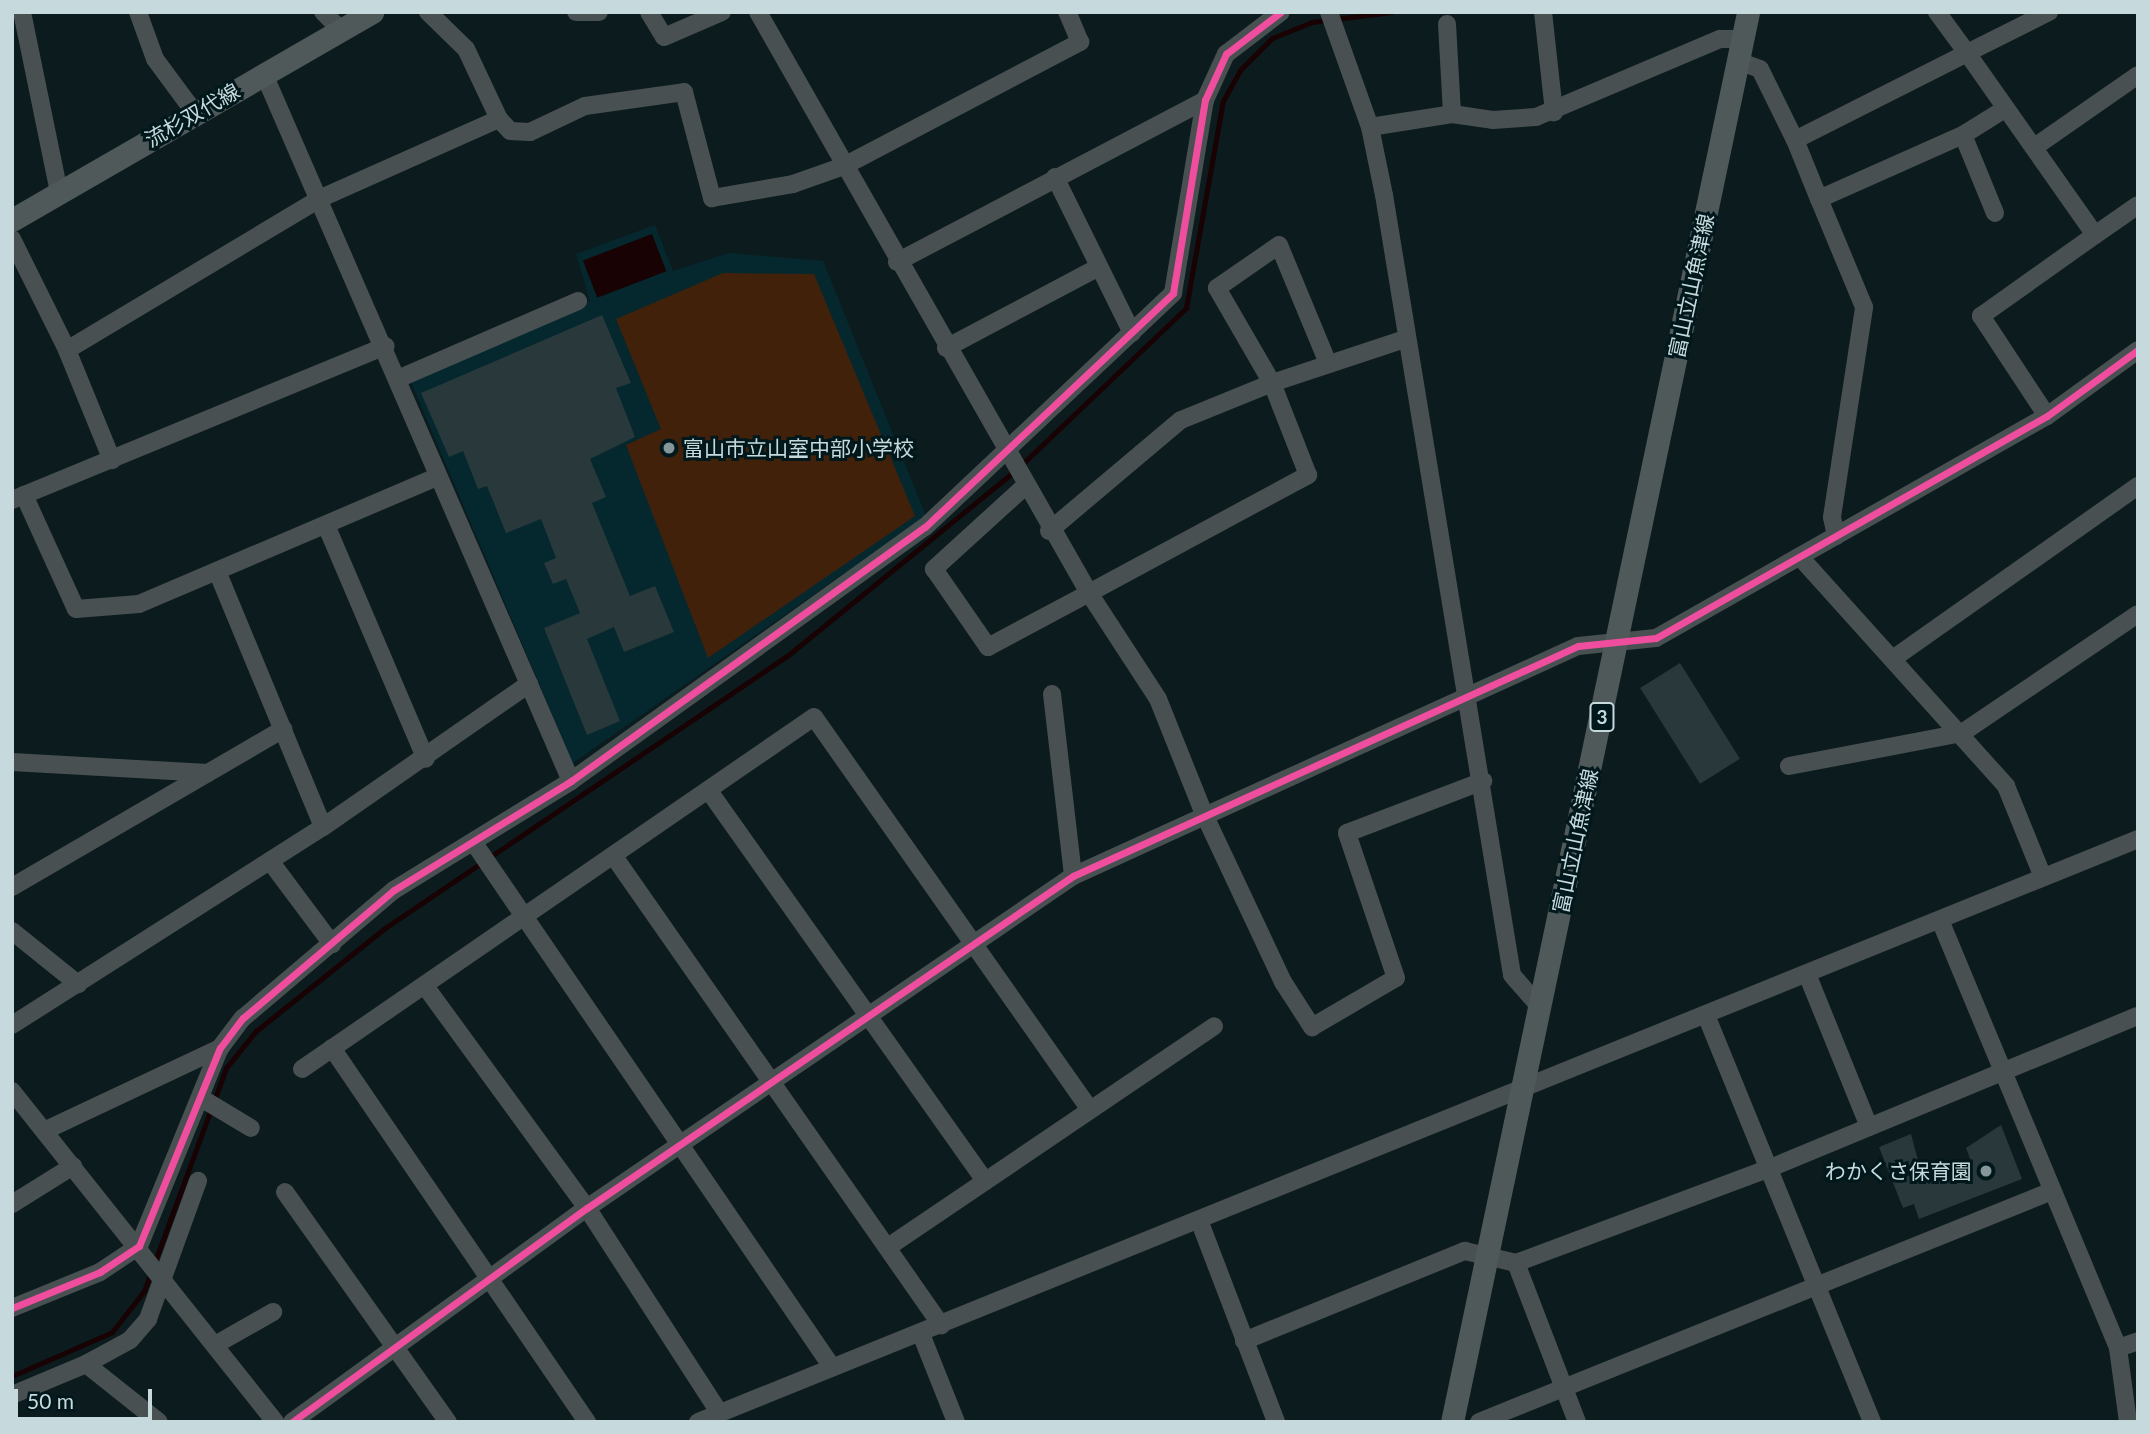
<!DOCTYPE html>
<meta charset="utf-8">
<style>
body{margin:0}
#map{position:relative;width:2150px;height:1434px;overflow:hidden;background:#0c1b1e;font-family:Lato,"Noto Sans JP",sans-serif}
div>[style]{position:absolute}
.built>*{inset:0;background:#04282e}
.green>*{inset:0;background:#42210b}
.water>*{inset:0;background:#180203;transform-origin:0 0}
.stream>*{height:5px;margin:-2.5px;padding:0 2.5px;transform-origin:2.5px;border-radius:2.5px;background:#180203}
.building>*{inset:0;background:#29383a;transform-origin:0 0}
.minor>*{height:18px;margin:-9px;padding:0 9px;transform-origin:9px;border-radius:9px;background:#485051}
.major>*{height:23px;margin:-11.5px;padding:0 11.5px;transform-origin:11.5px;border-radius:11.5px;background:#4f595a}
.cycleway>*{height:7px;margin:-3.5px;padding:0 3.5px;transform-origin:3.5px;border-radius:3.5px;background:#ef4d9e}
.dots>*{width:19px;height:19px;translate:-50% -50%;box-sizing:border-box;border:4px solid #00181c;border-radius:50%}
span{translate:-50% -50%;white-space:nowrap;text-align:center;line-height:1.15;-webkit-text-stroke:6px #00181c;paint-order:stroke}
.shield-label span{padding:2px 5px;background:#00181c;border:2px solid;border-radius:5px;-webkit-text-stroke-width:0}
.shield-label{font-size:19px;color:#c6dadd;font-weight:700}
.street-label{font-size:21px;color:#c6dadd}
.poi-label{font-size:21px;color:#c6dadd}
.left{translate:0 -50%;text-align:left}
.right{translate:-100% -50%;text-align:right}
.frame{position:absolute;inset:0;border:14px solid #c6dadd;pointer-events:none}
.scale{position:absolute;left:14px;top:1389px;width:138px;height:32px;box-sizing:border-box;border:4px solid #c6dadd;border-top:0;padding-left:9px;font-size:21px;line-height:24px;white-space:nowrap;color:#c6dadd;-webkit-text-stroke:5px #00181c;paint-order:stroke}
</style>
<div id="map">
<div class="built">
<i style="clip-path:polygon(655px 225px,673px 271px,729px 253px,823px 261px,926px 516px,573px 763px,410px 380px,590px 301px,576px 254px)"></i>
</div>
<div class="green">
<i style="clip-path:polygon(723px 273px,814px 274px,915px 516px,708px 658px,626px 445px,661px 429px,616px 319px)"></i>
</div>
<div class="water">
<i style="left:652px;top:234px;width:40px;height:74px;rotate:69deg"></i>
</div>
<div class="stream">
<i style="left:12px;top:1376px;width:109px;rotate:-23.7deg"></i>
<i style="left:112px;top:1332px;width:52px;rotate:-52deg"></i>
<i style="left:144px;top:1291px;width:238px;rotate:-69.8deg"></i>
<i style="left:226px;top:1068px;width:48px;rotate:-51deg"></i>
<i style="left:256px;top:1031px;width:165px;rotate:-38.6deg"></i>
<i style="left:385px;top:928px;width:485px;rotate:-34.1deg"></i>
<i style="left:787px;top:656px;width:298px;rotate:-39.1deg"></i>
<i style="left:1018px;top:468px;width:232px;rotate:-43.6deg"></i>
<i style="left:1186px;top:308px;width:210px;rotate:-79.9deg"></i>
<i style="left:1223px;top:101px;width:35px;rotate:-61deg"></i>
<i style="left:1240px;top:70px;width:45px;rotate:-45deg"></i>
<i style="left:1272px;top:38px;width:43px;rotate:-21.8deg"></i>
<i style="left:1312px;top:22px;width:80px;rotate:-7.2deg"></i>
</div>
<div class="building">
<i style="clip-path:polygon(602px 315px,631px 383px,616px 388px,635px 437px,590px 459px,606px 497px,592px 503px,630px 596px,655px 586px,674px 632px,624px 652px,614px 627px,587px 639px,620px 721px,587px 735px,544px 628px,580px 613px,566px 579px,553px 584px,544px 563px,556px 558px,541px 519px,506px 533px,487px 486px,478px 489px,463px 451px,449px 457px,421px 393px)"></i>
<i style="left:1680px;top:663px;width:113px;height:47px;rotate:58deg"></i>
<i style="clip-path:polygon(2001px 1125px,2022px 1179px,1919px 1219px,1914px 1204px,1903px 1208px,1879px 1147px,1911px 1134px,1924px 1183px,1972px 1164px,1966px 1148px)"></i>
</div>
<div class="minor">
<i style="left:22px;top:12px;width:184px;rotate:78.4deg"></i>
<i style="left:138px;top:12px;width:50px;rotate:70.1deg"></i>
<i style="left:155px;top:59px;width:67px;rotate:53.5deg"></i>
<i style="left:323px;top:12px;width:25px;rotate:45deg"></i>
<i style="left:576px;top:12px;width:23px"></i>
<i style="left:649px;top:12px;width:29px;rotate:59deg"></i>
<i style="left:664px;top:37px;width:63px;rotate:-23.3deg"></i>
<i style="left:758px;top:12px;width:669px;rotate:60.33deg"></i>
<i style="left:1089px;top:593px;width:249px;rotate:-28.3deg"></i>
<i style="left:1308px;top:475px;width:99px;rotate:-111.4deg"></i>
<i style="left:1272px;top:383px;width:140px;rotate:-18.3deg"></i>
<i style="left:1329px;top:12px;width:122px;rotate:70.4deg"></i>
<i style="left:1370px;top:127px;width:69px;rotate:78.4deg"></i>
<i style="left:1384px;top:195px;width:790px;rotate:80.68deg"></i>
<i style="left:1512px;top:975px;width:41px;rotate:48.9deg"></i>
<i style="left:1543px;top:12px;width:101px;rotate:83.7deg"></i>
<i style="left:1447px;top:24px;width:90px;rotate:86.8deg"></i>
<i style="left:1738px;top:61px;width:23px;rotate:20deg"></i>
<i style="left:1760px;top:69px;width:79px;rotate:63.8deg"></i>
<i style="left:264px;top:74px;width:771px;rotate:66.53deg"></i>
<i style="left:499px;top:119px;width:16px;rotate:47deg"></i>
<i style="left:510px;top:131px;width:20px;rotate:3deg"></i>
<i style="left:530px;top:132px;width:61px;rotate:-25.3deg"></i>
<i style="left:585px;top:106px;width:100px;rotate:-8deg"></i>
<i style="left:684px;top:92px;width:110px;rotate:75.2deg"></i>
<i style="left:712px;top:198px;width:82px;rotate:-9.8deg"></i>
<i style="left:793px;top:184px;width:54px;rotate:-19.4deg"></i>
<i style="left:844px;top:166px;width:267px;rotate:-27.7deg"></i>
<i style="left:1080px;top:42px;width:33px;rotate:-113deg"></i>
<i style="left:1370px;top:127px;width:83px;rotate:-9deg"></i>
<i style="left:1452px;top:114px;width:41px;rotate:8.3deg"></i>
<i style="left:1493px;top:120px;width:43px;rotate:-4deg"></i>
<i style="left:1536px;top:117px;width:200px;rotate:-23deg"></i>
<i style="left:1720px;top:39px;width:22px"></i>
<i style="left:2036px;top:146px;width:124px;rotate:-34.8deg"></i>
<i style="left:1055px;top:177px;width:174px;rotate:63.7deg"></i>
<i style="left:1819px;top:199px;width:64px;rotate:-112.1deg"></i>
<i style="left:1795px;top:140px;width:193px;rotate:-26.8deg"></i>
<i style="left:1967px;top:53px;width:51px;rotate:-126.2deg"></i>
<i style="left:1995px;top:213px;width:84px;rotate:-112.3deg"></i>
<i style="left:1963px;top:135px;width:47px;rotate:-32deg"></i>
<i style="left:2095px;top:235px;width:52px;rotate:-34.9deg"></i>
<i style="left:12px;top:239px;width:124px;rotate:63.6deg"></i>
<i style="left:67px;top:350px;width:294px;rotate:-30.9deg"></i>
<i style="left:319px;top:199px;width:197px;rotate:-24deg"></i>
<i style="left:499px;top:119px;width:77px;rotate:-115.2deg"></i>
<i style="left:466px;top:49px;width:53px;rotate:-135.8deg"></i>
<i style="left:897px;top:262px;width:348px;rotate:-27.7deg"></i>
<i style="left:946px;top:348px;width:173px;rotate:-27.9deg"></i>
<i style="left:67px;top:350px;width:119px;rotate:67.8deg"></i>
<i style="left:400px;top:378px;width:194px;rotate:-23.4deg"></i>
<i style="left:2047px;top:416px;width:120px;rotate:-123.4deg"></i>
<i style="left:1981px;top:316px;width:140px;rotate:-35.4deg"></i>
<i style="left:2095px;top:235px;width:223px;rotate:-125.1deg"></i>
<i style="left:1967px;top:53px;width:92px;rotate:-26.6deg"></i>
<i style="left:1024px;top:487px;width:122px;rotate:137.7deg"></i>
<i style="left:934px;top:569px;width:95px;rotate:55.3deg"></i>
<i style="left:988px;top:647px;width:115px;rotate:-28.1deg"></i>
<i style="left:1089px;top:593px;width:126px;rotate:56.9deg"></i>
<i style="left:1158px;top:699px;width:124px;rotate:68.2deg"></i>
<i style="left:1204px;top:814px;width:186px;rotate:64.8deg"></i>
<i style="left:1283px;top:982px;width:54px;rotate:57.2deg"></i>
<i style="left:1312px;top:1027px;width:97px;rotate:-30.3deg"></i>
<i style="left:1396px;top:978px;width:153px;rotate:-108.7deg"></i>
<i style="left:1347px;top:833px;width:146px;rotate:-20.9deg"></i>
<i style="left:24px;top:495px;width:125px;rotate:65.5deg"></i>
<i style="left:76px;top:609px;width:63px;rotate:-4.5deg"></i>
<i style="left:139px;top:604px;width:324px;rotate:-23.1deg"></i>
<i style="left:12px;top:500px;width:404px;rotate:-22.4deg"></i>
<i style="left:326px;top:525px;width:254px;rotate:66.9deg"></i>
<i style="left:1049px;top:531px;width:172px;rotate:-40.1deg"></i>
<i style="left:1181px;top:420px;width:98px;rotate:-22.1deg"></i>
<i style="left:1272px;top:383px;width:110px;rotate:-120.1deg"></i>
<i style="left:1217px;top:288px;width:75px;rotate:-34.7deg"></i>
<i style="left:1279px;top:245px;width:126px;rotate:67.5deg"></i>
<i style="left:1836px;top:536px;width:19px;rotate:-102deg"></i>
<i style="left:1832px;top:517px;width:212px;rotate:-81.3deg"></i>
<i style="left:1864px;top:307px;width:117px;rotate:-112.6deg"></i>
<i style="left:1819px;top:199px;width:158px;rotate:-24deg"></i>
<i style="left:1800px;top:557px;width:308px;rotate:48deg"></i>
<i style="left:2006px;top:786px;width:98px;rotate:67.9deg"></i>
<i style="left:217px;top:571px;width:277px;rotate:67.5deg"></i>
<i style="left:1894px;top:658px;width:299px;rotate:-35.2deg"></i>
<i style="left:1052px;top:694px;width:183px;rotate:83.4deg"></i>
<i style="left:12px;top:762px;width:196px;rotate:3.2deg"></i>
<i style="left:1789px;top:766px;width:176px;rotate:-10.8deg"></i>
<i style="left:1962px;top:733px;width:212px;rotate:-34.1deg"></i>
<i style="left:709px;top:791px;width:478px;rotate:54.7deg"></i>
<i style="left:474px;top:843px;width:635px;rotate:55.66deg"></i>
<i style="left:615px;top:858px;width:570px;rotate:55.08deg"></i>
<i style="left:270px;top:861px;width:104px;rotate:53.2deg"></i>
<i style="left:12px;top:887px;width:314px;rotate:-30.2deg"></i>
<i style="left:1940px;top:920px;width:464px;rotate:67.4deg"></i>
<i style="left:2118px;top:1348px;width:75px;rotate:82.3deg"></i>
<i style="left:12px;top:931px;width:85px;rotate:38.8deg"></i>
<i style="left:1807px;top:974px;width:165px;rotate:67.9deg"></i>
<i style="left:425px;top:986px;width:275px;rotate:53.9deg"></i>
<i style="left:587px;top:1208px;width:243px;rotate:57.1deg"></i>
<i style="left:1706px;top:1015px;width:440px;rotate:67.8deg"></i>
<i style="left:12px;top:1025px;width:369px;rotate:-32.5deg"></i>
<i style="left:323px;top:827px;width:251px;rotate:-34.8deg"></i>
<i style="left:332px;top:1048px;width:453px;rotate:55.7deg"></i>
<i style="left:302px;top:1069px;width:621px;rotate:-34.51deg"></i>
<i style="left:814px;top:717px;width:480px;rotate:54.9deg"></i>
<i style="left:12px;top:1091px;width:423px;rotate:51.5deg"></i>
<i style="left:201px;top:1098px;width:58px;rotate:31deg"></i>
<i style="left:44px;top:1131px;width:195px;rotate:-25.2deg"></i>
<i style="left:285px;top:1192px;width:282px;rotate:54.7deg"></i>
<i style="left:12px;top:1204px;width:72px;rotate:-31.9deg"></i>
<i style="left:1199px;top:1220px;width:216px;rotate:69.1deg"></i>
<i style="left:891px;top:1245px;width:390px;rotate:-34.1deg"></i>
<i style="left:1516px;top:1263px;width:170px;rotate:69deg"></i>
<i style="left:12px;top:1308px;width:95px;rotate:-22.2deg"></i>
<i style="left:100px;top:1272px;width:47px;rotate:-33.7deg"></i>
<i style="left:139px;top:1246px;width:214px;rotate:-67.8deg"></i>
<i style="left:220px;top:1048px;width:38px;rotate:-53deg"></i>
<i style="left:243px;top:1018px;width:198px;rotate:-40.3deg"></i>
<i style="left:394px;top:890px;width:208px;rotate:-31.6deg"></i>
<i style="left:571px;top:781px;width:436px;rotate:-35.7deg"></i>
<i style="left:925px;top:527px;width:341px;rotate:-43.3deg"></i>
<i style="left:1173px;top:293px;width:196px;rotate:-80.6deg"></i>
<i style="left:1205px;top:100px;width:51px;rotate:-65.5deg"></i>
<i style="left:1226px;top:54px;width:69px;rotate:-37.4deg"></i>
<i style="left:921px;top:1334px;width:95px;rotate:68.3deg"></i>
<i style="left:1244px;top:1341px;width:239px;rotate:-22.2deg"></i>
<i style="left:1465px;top:1251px;width:52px;rotate:13.2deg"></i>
<i style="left:1516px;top:1263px;width:269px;rotate:-20.5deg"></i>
<i style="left:1768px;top:1169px;width:400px;rotate:-22.5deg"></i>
<i style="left:215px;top:1345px;width:67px;rotate:-29.6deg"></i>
<i style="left:2118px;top:1348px;width:21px;rotate:-19deg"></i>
<i style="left:86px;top:1364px;width:50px;rotate:-28.6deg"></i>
<i style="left:130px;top:1340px;width:28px;rotate:-49deg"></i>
<i style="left:148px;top:1319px;width:147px;rotate:-70.1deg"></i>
<i style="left:12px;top:1395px;width:80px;rotate:-22.7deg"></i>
<i style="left:86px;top:1364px;width:93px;rotate:38.5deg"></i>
<i style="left:292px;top:1422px;width:364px;rotate:-36deg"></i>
<i style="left:587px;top:1208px;width:589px;rotate:-34.34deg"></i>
<i style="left:1073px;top:876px;width:555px;rotate:-24.49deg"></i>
<i style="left:1578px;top:646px;width:78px;rotate:-5.9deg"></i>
<i style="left:1656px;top:638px;width:450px;rotate:-29.6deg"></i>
<i style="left:2047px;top:416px;width:112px;rotate:-36deg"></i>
<i style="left:698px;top:1422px;width:1554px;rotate:-22.04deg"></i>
<i style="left:1479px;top:1422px;width:618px;rotate:-21.96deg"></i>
</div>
<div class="major">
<i style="left:12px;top:220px;width:416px;rotate:-30deg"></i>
<i style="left:1452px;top:1422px;width:1441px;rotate:-78.14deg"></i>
</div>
<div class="cycleway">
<i style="left:12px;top:1308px;width:95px;rotate:-22.2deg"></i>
<i style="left:100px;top:1272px;width:47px;rotate:-33.7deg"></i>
<i style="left:139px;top:1246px;width:214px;rotate:-67.8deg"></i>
<i style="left:220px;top:1048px;width:38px;rotate:-53deg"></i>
<i style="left:243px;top:1018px;width:198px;rotate:-40.3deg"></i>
<i style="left:394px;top:890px;width:208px;rotate:-31.6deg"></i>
<i style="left:571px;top:781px;width:436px;rotate:-35.7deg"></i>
<i style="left:925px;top:527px;width:341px;rotate:-43.3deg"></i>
<i style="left:1173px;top:293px;width:196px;rotate:-80.6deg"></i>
<i style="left:1205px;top:100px;width:51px;rotate:-65.5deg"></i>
<i style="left:1226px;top:54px;width:69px;rotate:-37.4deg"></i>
<i style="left:292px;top:1422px;width:364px;rotate:-36deg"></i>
<i style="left:587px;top:1208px;width:589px;rotate:-34.34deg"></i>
<i style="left:1073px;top:876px;width:555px;rotate:-24.49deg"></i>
<i style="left:1578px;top:646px;width:78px;rotate:-5.9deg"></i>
<i style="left:1656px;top:638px;width:450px;rotate:-29.6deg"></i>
<i style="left:2047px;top:416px;width:112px;rotate:-36deg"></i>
</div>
<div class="dots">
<i style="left:669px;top:448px;background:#85979a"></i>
<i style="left:1986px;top:1171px;background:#85979a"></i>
</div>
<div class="shield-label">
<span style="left:1602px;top:717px">3</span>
</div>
<div class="street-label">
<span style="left:192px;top:115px;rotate:-30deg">流杉双代線</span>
<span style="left:1691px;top:286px;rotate:-78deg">富山立山魚津線</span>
<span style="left:1575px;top:841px;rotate:-78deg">富山立山魚津線</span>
</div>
<div class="poi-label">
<span class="left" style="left:683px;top:448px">富山市立山室中部小学校</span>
<span class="right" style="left:1972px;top:1171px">わかくさ保育園</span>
</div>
<div class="frame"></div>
<div class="scale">50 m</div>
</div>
